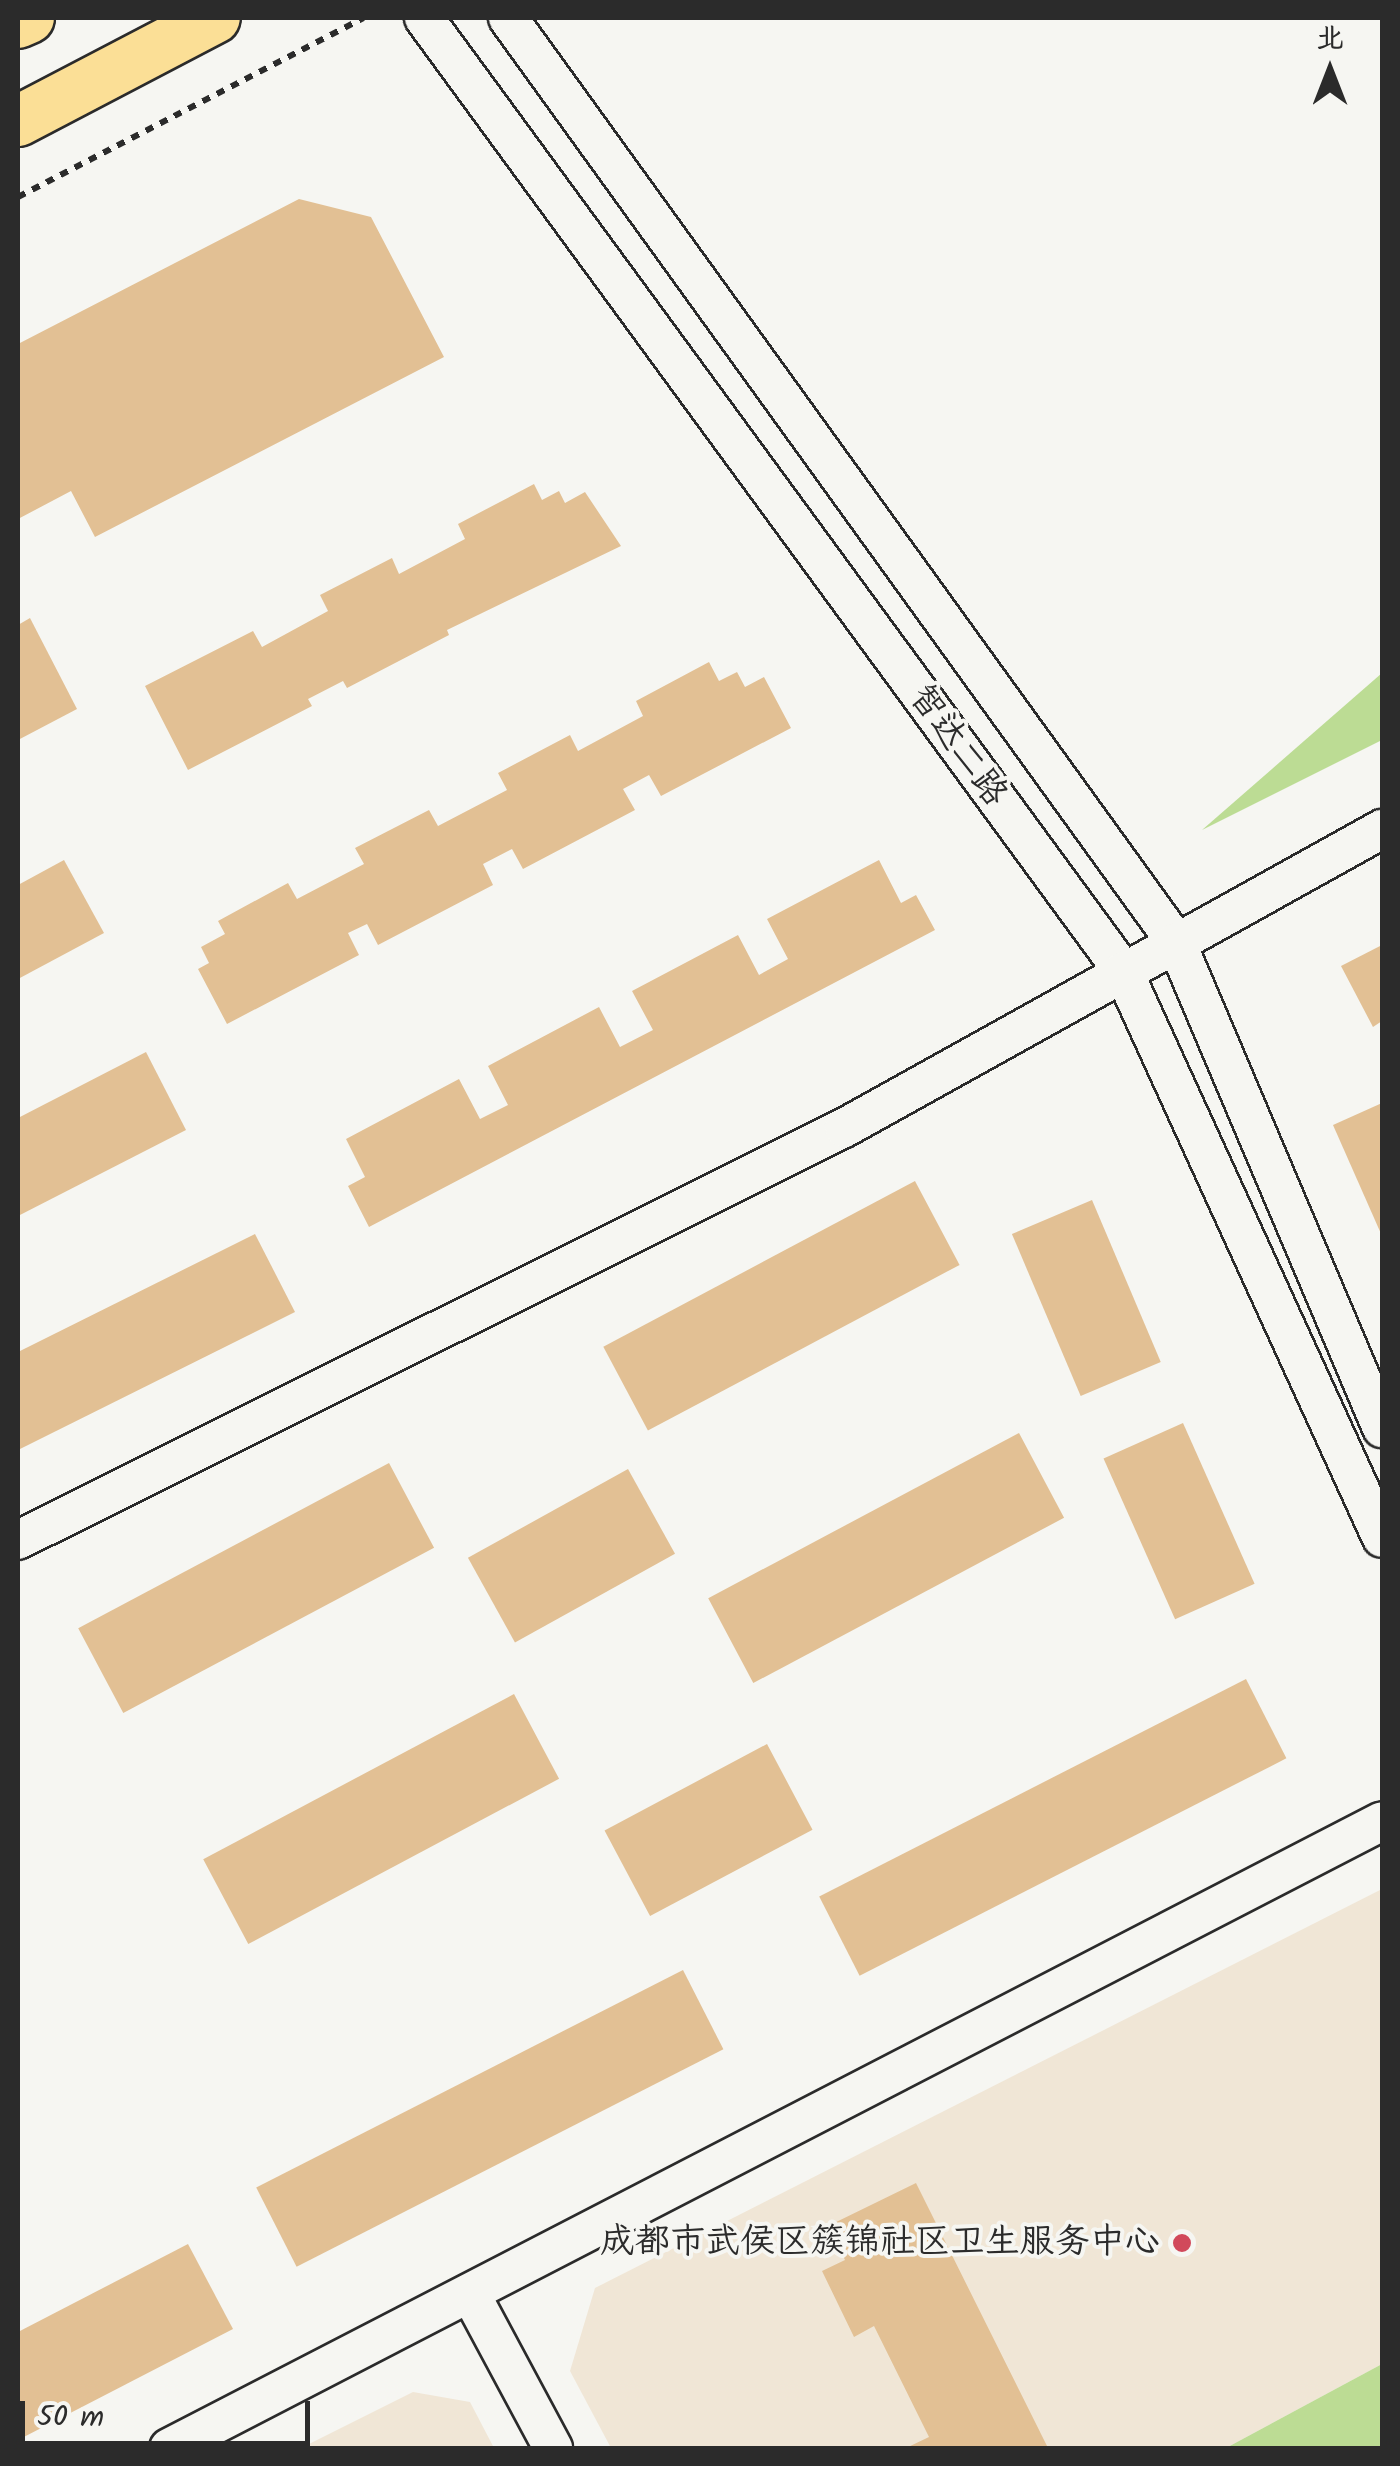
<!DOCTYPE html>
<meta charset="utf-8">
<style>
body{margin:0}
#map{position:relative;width:1400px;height:2466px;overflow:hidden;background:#f6f6f2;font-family:Kalam,"LXGW WenKai TC",sans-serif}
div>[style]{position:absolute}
.built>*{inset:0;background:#f0e6d6}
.green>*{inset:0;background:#bcdc94}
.building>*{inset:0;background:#e2c094;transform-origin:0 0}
.path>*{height:6px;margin-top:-3px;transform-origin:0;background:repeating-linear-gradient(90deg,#2b2b2b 0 8px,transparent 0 16px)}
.roads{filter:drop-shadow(2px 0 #2b2b2b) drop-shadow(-2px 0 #2b2b2b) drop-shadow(0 2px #2b2b2b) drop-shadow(0 -2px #2b2b2b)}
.minor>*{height:38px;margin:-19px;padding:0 19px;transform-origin:19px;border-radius:19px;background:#f6f6f2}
.major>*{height:50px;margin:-25px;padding:0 25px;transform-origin:25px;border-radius:25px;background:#fbdf96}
.dots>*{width:28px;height:28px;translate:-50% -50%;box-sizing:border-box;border:5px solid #f6f6f2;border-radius:50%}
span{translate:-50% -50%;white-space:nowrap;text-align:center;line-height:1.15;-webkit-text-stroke:8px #f6f6f2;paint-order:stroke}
.street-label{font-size:35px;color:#2b2b2b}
.poi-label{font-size:35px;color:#2b2b2b}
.right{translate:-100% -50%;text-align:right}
.frame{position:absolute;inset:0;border:20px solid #2b2b2b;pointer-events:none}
.north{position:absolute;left:1280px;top:20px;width:100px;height:100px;-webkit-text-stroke:8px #f6f6f2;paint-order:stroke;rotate:0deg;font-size:28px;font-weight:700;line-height:40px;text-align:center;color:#2b2b2b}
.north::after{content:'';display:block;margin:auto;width:35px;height:45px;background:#2b2b2b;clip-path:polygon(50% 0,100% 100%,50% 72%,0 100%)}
.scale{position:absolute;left:20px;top:2401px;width:290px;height:45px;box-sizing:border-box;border:5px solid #2b2b2b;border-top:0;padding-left:12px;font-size:30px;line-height:35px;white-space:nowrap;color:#2b2b2b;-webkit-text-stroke:8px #f6f6f2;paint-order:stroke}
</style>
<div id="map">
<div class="built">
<i style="clip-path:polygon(1382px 1889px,1382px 2364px,1226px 2448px,611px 2448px,570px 2371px,595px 2288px)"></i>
<i style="clip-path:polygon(413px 2392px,470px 2402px,494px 2448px,301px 2448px)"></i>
</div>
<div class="green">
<i style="clip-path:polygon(1382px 673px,1382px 740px,1202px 830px)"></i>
<i style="clip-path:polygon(1382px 2364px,1382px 2448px,1226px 2448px)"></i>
</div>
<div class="building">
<i style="clip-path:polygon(299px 199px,371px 217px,444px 357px,95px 537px,71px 491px,18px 519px,18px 344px)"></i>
<i style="clip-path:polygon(534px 484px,542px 500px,559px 491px,565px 503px,585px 492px,621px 546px,447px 630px,449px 635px,347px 688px,343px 681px,308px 699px,312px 706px,188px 770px,145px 686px,253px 631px,262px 647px,328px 611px,320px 595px,392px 558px,399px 574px,465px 539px,458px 524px)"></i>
<i style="clip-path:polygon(30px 618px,77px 709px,18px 740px,18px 625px)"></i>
<i style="clip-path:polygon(709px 662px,719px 681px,737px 672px,745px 687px,764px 677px,791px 728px,661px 796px,649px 775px,623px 789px,635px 810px,523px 869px,512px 849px,483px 864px,493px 885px,378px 945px,367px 924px,348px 933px,359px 955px,227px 1024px,198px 969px,209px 963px,201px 947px,225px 934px,218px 921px,288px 883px,297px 899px,364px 864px,355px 848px,429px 810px,438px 826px,507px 790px,498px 773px,570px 735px,578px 751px,643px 716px,636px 701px)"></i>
<i style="clip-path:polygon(64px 860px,104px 933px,18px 979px,18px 885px)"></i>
<i style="clip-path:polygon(879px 860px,901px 903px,916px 895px,935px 930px,369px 1227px,348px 1186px,365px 1177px,346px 1139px,459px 1079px,480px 1119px,508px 1105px,488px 1066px,599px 1007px,620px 1047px,653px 1030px,632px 991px,738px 935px,759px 975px,788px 959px,767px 919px)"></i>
<i style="clip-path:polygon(1382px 945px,1382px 1021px,1373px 1027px,1341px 966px)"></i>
<i style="clip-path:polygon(146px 1052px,186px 1130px,18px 1216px,18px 1118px)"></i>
<i style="clip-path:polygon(1382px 1103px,1382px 1236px,1333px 1125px)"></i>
<i style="left:915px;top:1181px;width:95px;height:353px;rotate:62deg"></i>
<i style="left:1092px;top:1200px;width:176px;height:87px;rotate:67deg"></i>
<i style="clip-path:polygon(255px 1234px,295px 1312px,18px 1450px,18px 1352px)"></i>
<i style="left:1183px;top:1423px;width:176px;height:87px;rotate:66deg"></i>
<i style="left:1019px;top:1433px;width:96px;height:352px;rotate:62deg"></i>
<i style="left:389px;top:1463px;width:96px;height:352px;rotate:62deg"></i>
<i style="left:628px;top:1469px;width:97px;height:183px;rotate:61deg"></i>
<i style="left:1246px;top:1679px;width:89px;height:479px;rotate:63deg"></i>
<i style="left:514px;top:1694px;width:96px;height:352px;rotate:62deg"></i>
<i style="left:767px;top:1744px;width:97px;height:184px;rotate:62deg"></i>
<i style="left:683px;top:1970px;width:89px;height:479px;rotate:63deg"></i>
<i style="clip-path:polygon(916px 2183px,1048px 2448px,906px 2448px,929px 2437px,874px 2326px,854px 2337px,822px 2271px,845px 2260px,828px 2226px)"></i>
<i style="clip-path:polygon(188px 2244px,233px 2329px,18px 2440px,18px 2332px)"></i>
</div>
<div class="path">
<i style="left:18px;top:197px;width:389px;rotate:-27.4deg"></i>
</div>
<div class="roads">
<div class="minor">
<i style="left:424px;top:18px;width:1182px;rotate:53.74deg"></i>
<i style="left:1123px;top:971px;width:623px;rotate:65.45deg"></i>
<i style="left:508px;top:18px;width:1140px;rotate:54.14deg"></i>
<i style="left:1176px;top:942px;width:528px;rotate:67.03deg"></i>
<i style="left:18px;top:1540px;width:923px;rotate:-26.51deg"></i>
<i style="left:844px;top:1128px;width:616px;rotate:-29.06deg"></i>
<i style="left:470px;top:2293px;width:176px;rotate:61.8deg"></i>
<i style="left:169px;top:2448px;width:1365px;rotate:-27.33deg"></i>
</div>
<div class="major">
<i style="left:18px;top:23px;width:12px;rotate:-24deg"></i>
<i style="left:18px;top:121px;width:222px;rotate:-27.6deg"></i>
</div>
</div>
<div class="dots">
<i style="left:1182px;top:2243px;background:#d1495b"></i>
</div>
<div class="street-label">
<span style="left:957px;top:746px;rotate:54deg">智达二路</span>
</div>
<div class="poi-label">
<span class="right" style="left:1160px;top:2243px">成都市武侯区簇锦社区卫生服务中心</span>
</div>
<div class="frame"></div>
<div class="north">北</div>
<div class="scale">50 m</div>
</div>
